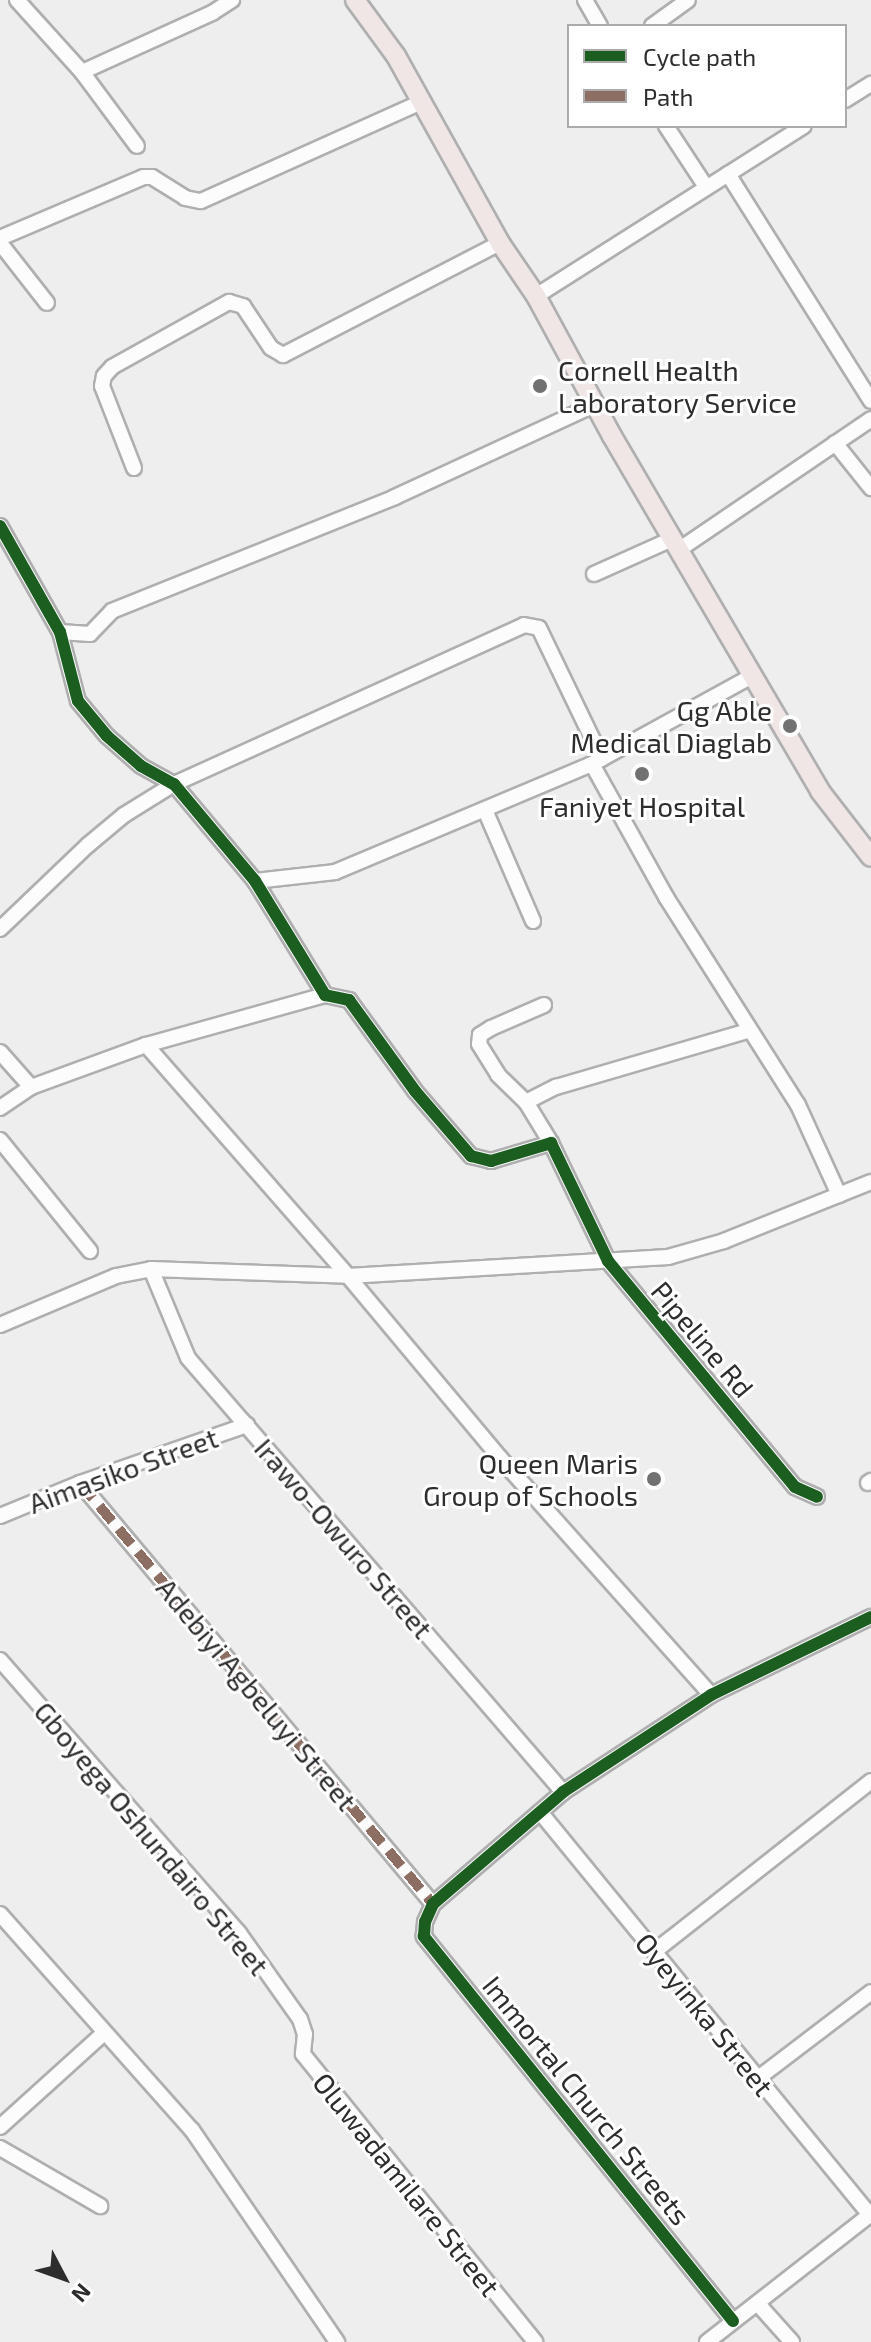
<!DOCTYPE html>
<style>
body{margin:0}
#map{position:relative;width:871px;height:2342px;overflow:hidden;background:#eeeeef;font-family:"Exo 2",sans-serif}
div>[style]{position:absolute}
.roads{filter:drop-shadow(2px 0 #afafb0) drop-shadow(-2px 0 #afafb0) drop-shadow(0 2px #afafb0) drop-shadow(0 -2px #afafb0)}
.minor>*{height:14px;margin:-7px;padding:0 7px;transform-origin:7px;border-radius:7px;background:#fcfcfd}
.major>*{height:18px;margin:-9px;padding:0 9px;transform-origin:9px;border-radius:9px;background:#efe6e5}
.quiet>*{height:10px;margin-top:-5px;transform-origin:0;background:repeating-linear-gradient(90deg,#8d6e63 0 20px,transparent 0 30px)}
.cycleway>*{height:12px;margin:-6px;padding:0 6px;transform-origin:6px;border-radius:6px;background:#1b5e20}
.dots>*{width:22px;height:22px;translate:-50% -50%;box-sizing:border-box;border:4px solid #fff;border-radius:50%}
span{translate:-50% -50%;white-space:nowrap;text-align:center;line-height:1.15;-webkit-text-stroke:6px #fff;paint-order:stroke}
.poi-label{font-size:28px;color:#2d2d2e}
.left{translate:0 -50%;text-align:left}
.right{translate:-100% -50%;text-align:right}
.street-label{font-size:28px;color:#2d2d2e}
.legend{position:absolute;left:567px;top:24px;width:280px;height:104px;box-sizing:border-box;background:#fff;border:2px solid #ababab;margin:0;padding:10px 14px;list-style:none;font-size:24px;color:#2d2d2e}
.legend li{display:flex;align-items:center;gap:16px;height:40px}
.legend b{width:40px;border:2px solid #ababab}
.north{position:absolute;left:24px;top:2238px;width:80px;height:80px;-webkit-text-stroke:6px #fff;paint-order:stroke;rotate:131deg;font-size:22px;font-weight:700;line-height:32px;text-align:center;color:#2d2d2e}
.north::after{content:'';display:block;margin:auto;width:28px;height:36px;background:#2d2d2e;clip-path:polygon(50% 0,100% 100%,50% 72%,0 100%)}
</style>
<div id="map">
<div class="roads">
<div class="minor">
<i style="left:17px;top:0;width:97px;rotate:47.9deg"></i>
<i style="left:82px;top:72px;width:92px;rotate:53.4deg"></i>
<i style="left:585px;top:0;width:30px;rotate:60deg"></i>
<i style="left:652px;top:26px;width:44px;rotate:-35.8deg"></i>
<i style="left:82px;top:72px;width:143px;rotate:-24.4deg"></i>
<i style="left:212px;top:13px;width:24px;rotate:-33deg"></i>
<i style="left:845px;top:100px;width:31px;rotate:-32deg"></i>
<i style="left:666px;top:126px;width:73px;rotate:56.7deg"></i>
<i style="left:728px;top:174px;width:268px;rotate:57.8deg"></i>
<i style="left:0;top:238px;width:156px;rotate:-23deg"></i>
<i style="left:144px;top:177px;width:8px"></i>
<i style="left:152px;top:177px;width:39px;rotate:32deg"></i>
<i style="left:185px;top:198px;width:16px;rotate:11deg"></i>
<i style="left:201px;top:201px;width:241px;rotate:-24.2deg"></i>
<i style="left:0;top:243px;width:76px;rotate:51.9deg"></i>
<i style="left:536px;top:296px;width:317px;rotate:-32.4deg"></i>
<i style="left:835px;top:443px;width:58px;rotate:51.3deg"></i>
<i style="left:134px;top:468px;width:88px;rotate:-111.3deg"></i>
<i style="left:102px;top:386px;width:10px;rotate:-79deg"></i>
<i style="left:104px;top:376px;width:12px;rotate:-48deg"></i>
<i style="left:112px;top:367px;width:134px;rotate:-29.1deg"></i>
<i style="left:229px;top:302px;width:15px;rotate:16deg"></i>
<i style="left:243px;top:306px;width:50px;rotate:56.3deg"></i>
<i style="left:271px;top:348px;width:14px;rotate:30deg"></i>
<i style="left:283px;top:355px;width:244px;rotate:-27.3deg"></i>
<i style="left:0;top:526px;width:122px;rotate:60.5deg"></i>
<i style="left:60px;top:632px;width:71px;rotate:75.4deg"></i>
<i style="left:78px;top:701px;width:45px;rotate:50.4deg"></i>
<i style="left:107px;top:736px;width:45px;rotate:41.4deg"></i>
<i style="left:141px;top:766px;width:38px;rotate:29deg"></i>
<i style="left:174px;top:784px;width:126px;rotate:50.1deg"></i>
<i style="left:255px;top:881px;width:134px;rotate:58.4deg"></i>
<i style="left:325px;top:995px;width:25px;rotate:12deg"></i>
<i style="left:349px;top:1000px;width:112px;rotate:54deg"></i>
<i style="left:415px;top:1091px;width:86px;rotate:49.3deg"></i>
<i style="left:471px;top:1156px;width:21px;rotate:14deg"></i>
<i style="left:491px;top:1161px;width:63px;rotate:-16.7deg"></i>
<i style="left:551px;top:1143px;width:131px;rotate:64.2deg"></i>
<i style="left:608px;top:1261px;width:293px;rotate:50.4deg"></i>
<i style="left:795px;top:1487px;width:24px;rotate:24deg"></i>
<i style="left:680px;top:549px;width:231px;rotate:-34.2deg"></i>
<i style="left:594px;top:574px;width:85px;rotate:-24.2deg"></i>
<i style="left:60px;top:632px;width:30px;rotate:4deg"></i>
<i style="left:90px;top:634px;width:32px;rotate:-46deg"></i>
<i style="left:112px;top:611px;width:305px;rotate:-21.9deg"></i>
<i style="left:395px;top:497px;width:219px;rotate:-24.8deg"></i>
<i style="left:592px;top:764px;width:152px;rotate:60.9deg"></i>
<i style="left:666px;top:897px;width:246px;rotate:57.6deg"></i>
<i style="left:798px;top:1105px;width:99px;rotate:65.5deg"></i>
<i style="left:485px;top:810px;width:121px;rotate:66.6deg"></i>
<i style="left:255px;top:881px;width:81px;rotate:-6.4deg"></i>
<i style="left:335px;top:872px;width:279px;rotate:-22.8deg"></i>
<i style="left:592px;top:764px;width:183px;rotate:-28.8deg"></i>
<i style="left:0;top:929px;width:122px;rotate:-43.7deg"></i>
<i style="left:88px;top:845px;width:47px;rotate:-39.8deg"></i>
<i style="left:124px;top:815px;width:59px;rotate:-31.8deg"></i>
<i style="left:174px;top:784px;width:384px;rotate:-24.4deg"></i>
<i style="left:524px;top:625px;width:15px;rotate:11deg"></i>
<i style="left:539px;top:628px;width:145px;rotate:64.3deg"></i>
<i style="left:544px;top:1005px;width:58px;rotate:156.5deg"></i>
<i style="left:491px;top:1028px;width:13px;rotate:148deg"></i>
<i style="left:480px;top:1035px;width:9px;rotate:96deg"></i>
<i style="left:479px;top:1044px;width:36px;rotate:58deg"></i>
<i style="left:498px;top:1075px;width:39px;rotate:44deg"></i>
<i style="left:526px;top:1102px;width:48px;rotate:58.6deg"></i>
<i style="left:146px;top:1045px;width:307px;rotate:48.8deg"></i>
<i style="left:348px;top:1276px;width:237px;rotate:50.1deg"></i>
<i style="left:500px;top:1458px;width:317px;rotate:48.3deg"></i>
<i style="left:0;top:1052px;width:47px;rotate:48.5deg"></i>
<i style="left:526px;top:1102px;width:34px;rotate:-27deg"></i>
<i style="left:556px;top:1087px;width:200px;rotate:-16.3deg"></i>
<i style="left:0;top:1108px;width:37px;rotate:-34deg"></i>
<i style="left:31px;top:1087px;width:122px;rotate:-20.1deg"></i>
<i style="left:146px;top:1045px;width:186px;rotate:-15.6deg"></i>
<i style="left:0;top:1140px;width:143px;rotate:51deg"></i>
<i style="left:151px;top:1269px;width:96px;rotate:67.4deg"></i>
<i style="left:188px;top:1358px;width:574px;rotate:49.17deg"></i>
<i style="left:0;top:1325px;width:126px;rotate:-22.9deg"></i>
<i style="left:116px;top:1276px;width:36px;rotate:-11deg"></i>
<i style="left:151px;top:1269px;width:197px;rotate:2deg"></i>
<i style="left:348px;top:1276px;width:321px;rotate:-3.4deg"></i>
<i style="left:668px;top:1257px;width:58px;rotate:-15.9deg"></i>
<i style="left:724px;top:1241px;width:158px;rotate:-21.9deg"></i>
<i style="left:80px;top:1483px;width:549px;rotate:50.02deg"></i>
<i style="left:868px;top:1483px;width:4px;rotate:-34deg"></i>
<i style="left:0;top:1516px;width:87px;rotate:-22.4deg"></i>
<i style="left:80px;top:1483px;width:177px;rotate:-19.2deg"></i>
<i style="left:0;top:1660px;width:363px;rotate:48.8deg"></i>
<i style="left:239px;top:1933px;width:105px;rotate:54.7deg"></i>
<i style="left:300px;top:2019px;width:16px;rotate:72deg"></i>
<i style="left:305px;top:2034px;width:20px;rotate:96deg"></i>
<i style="left:303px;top:2054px;width:370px;rotate:51.1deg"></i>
<i style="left:540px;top:1812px;width:521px;rotate:50.69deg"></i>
<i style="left:0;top:1914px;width:289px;rotate:48.4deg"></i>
<i style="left:192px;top:2130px;width:257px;rotate:55.6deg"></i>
<i style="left:655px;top:1951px;width:275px;rotate:-38.2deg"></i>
<i style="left:757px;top:2079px;width:143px;rotate:-37.3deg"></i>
<i style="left:0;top:2127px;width:139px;rotate:-42.1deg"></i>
<i style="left:0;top:2148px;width:116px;rotate:30.1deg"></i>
<i style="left:758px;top:2304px;width:51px;rotate:48.2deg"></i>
<i style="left:733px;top:2321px;width:494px;rotate:-128.8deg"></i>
<i style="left:424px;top:1936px;width:14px;rotate:-86deg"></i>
<i style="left:425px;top:1922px;width:20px;rotate:-66deg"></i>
<i style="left:433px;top:1904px;width:172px;rotate:-40.7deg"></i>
<i style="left:563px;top:1792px;width:177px;rotate:-33.2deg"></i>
<i style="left:711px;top:1695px;width:178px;rotate:-26deg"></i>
<i style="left:707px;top:2342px;width:208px;rotate:-38deg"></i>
</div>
<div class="major">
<i style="left:355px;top:0;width:69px;rotate:53.8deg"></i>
<i style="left:396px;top:56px;width:214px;rotate:60.9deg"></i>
<i style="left:500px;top:243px;width:64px;rotate:55.8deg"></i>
<i style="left:536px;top:296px;width:159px;rotate:61.5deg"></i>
<i style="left:612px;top:436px;width:411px;rotate:59.6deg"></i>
<i style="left:820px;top:791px;width:83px;rotate:52.3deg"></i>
</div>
</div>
<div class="quiet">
<i style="left:80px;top:1483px;width:549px;rotate:50.02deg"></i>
</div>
<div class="cycleway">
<i style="left:0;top:526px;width:122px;rotate:60.5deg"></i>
<i style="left:60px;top:632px;width:71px;rotate:75.4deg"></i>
<i style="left:78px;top:701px;width:45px;rotate:50.4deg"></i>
<i style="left:107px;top:736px;width:45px;rotate:41.4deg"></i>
<i style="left:141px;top:766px;width:38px;rotate:29deg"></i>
<i style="left:174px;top:784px;width:126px;rotate:50.1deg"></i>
<i style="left:255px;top:881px;width:134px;rotate:58.4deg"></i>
<i style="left:325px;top:995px;width:25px;rotate:12deg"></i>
<i style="left:349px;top:1000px;width:112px;rotate:54deg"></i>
<i style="left:415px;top:1091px;width:86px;rotate:49.3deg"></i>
<i style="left:471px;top:1156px;width:21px;rotate:14deg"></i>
<i style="left:491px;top:1161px;width:63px;rotate:-16.7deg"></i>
<i style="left:551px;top:1143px;width:131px;rotate:64.2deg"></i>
<i style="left:608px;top:1261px;width:293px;rotate:50.4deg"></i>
<i style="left:795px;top:1487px;width:24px;rotate:24deg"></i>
<i style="left:733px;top:2321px;width:494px;rotate:-128.8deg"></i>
<i style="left:424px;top:1936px;width:14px;rotate:-86deg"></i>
<i style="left:425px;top:1922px;width:20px;rotate:-66deg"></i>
<i style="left:433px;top:1904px;width:172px;rotate:-40.7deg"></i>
<i style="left:563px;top:1792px;width:177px;rotate:-33.2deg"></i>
<i style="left:711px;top:1695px;width:178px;rotate:-26deg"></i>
</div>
<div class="dots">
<i style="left:540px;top:386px;background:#717172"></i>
<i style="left:790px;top:726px;background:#717172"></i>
<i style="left:642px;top:774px;background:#717172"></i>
<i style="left:654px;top:1479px;background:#717172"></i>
</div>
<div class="poi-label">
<span class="left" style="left:558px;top:386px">Cornell Health<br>Laboratory Service</span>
<span class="right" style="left:772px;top:726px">Gg Able<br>Medical Diaglab</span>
<span style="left:642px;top:806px">Faniyet Hospital</span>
<span class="right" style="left:638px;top:1479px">Queen Maris<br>Group of Schools</span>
</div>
<div class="street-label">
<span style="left:703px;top:1339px;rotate:50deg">Pipeline Rd</span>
<span style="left:123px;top:1470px;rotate:-20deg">Aimasiko Street</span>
<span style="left:344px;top:1538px;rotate:49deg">Irawo-Owuro Street</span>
<span style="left:257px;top:1694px;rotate:50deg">Adebiyi Agbeluyi Street</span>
<span style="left:152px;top:1838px;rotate:50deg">Gboyega Oshundairo Street</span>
<span style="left:705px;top:2014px;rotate:51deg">Oyeyinka Street</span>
<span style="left:587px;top:2100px;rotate:51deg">Immortal Church Streets</span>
<span style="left:407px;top:2184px;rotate:51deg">Oluwadamilare Street</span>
</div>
<ul class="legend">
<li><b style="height:10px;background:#1b5e20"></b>Cycle path</li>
<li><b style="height:10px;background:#8d6e63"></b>Path</li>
</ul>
<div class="north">N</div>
</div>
